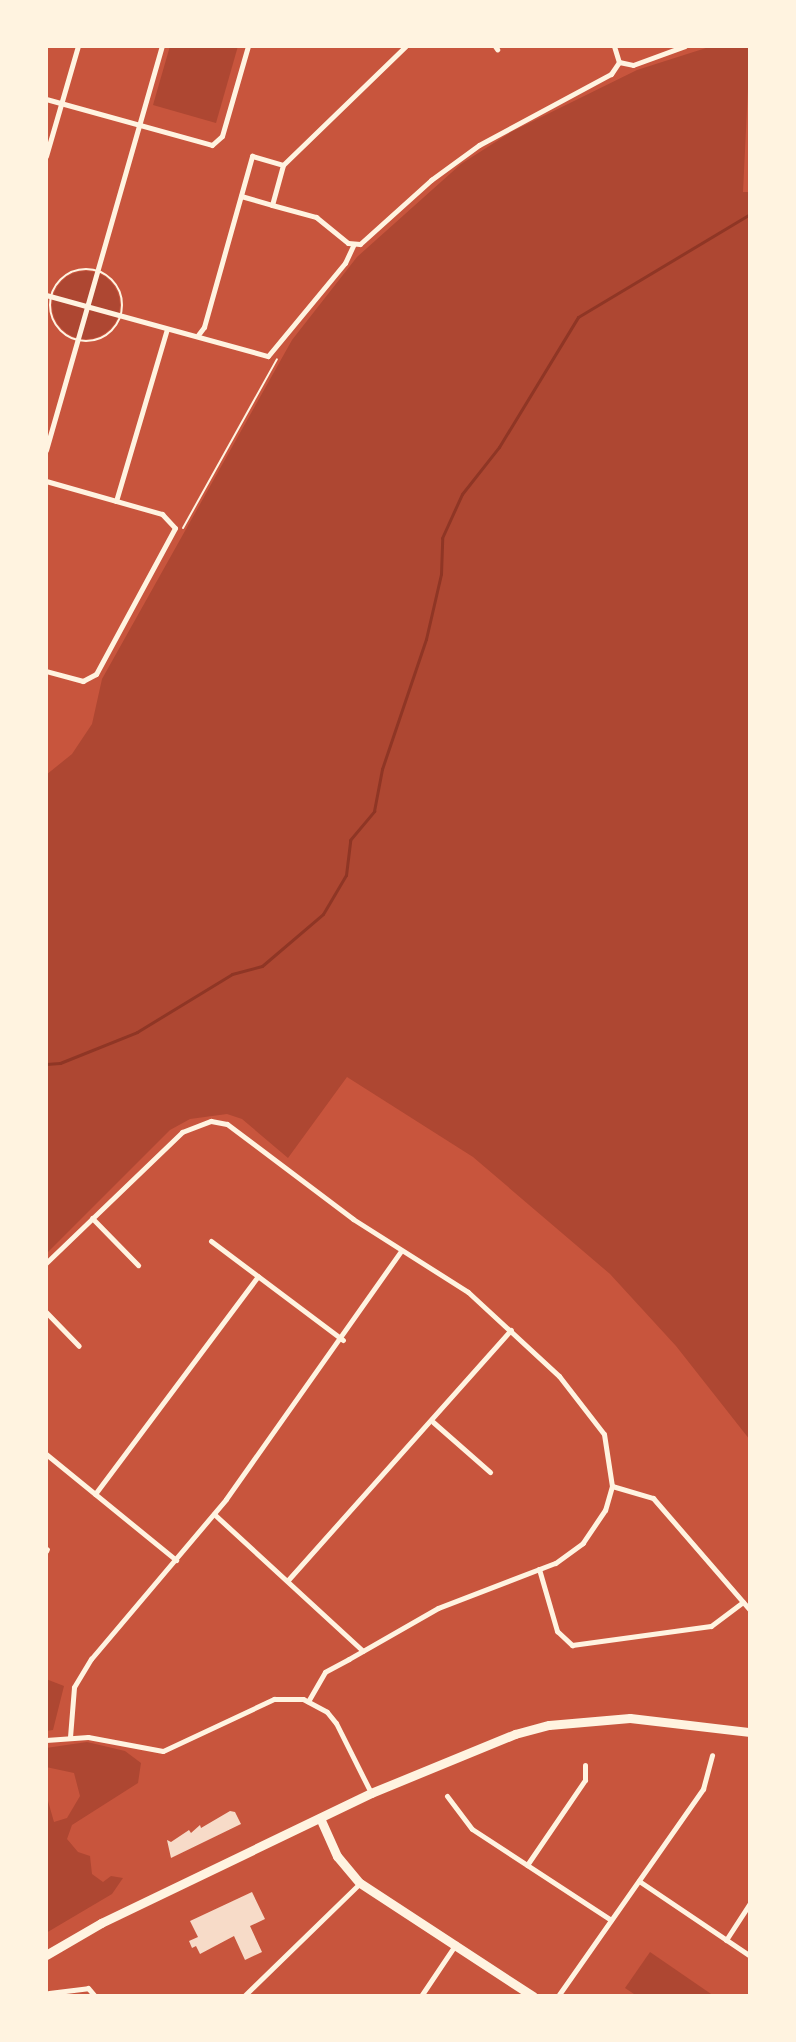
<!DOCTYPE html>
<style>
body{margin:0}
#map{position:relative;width:796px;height:2042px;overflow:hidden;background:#c8553d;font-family:"Archivo Narrow",sans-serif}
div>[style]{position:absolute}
.green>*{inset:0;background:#ae4732}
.round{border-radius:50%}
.stream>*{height:3px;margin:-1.5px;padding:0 1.5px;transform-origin:1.5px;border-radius:1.5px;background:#8f3625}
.building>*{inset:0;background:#f7dbc8}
.path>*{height:2px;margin:-1px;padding:0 1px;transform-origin:1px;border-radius:1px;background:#fff3e0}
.path>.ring{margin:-1px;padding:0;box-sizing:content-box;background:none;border:2px solid #fff3e0;border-radius:50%}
.minor>*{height:5px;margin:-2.5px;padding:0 2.5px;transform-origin:2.5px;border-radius:2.5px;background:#fff3e0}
.tertiary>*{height:9px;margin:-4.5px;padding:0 4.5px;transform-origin:4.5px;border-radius:4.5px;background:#fff3e0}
span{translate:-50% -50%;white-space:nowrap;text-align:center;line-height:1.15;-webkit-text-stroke:4px #fff3e0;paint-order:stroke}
.frame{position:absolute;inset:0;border:48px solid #fff3e0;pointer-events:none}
</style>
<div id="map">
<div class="green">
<i style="clip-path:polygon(170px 46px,238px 46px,216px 123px,153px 105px)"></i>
<i style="clip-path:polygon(750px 46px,743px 192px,750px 192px,750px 1440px,676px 1346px,610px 1274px,473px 1157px,347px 1077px,288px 1158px,242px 1119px,227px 1114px,190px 1119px,170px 1130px,46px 1254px,46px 775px,72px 754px,92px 724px,102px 679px,292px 340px,357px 257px,461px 164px,511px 132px,637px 70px,706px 48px)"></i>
<i class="round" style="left:52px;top:271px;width:68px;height:68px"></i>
<i style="clip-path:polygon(46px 1679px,64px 1686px,53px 1730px,46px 1731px)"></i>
<i style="clip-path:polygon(87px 1742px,125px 1751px,141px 1763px,138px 1783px,72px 1825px,67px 1839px,78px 1852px,90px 1856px,92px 1874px,103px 1882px,111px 1876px,123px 1878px,112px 1894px,46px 1933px,46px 1794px,54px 1822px,67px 1818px,80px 1796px,74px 1773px,46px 1767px,46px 1748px)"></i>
<i style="clip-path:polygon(650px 1952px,714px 1996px,637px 1996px,625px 1988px)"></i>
</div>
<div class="stream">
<i style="left:46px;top:1064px;width:14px;rotate:-4deg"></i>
<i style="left:60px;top:1063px;width:83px;rotate:-21.9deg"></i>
<i style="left:137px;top:1032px;width:111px;rotate:-31.4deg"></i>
<i style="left:232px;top:974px;width:31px;rotate:-15deg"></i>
<i style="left:262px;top:966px;width:80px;rotate:-40.4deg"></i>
<i style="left:323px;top:914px;width:45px;rotate:-59.5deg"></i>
<i style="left:346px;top:875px;width:35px;rotate:-83deg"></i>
<i style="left:350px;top:840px;width:38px;rotate:-50deg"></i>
<i style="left:374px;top:811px;width:43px;rotate:-79.2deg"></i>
<i style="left:382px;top:769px;width:137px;rotate:-71.3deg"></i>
<i style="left:426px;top:639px;width:67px;rotate:-77deg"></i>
<i style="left:441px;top:574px;width:36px;rotate:-88deg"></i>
<i style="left:442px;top:538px;width:48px;rotate:-65.6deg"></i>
<i style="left:462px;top:494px;width:60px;rotate:-51.8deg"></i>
<i style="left:499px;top:447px;width:152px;rotate:-58.7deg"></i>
<i style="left:578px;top:317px;width:200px;rotate:-30.9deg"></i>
</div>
<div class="building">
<i style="clip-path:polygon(230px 1811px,235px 1812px,241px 1824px,171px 1858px,167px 1840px,171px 1842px,189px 1830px,191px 1833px,200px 1825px,201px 1828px)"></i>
<i style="clip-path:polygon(252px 1892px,265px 1919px,250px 1926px,262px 1952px,245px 1960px,234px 1936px,200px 1954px,196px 1946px,192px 1948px,189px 1941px,198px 1937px,190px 1921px)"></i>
</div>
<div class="path">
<i class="ring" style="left:50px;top:269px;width:70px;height:70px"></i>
<i style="left:183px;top:528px;width:193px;rotate:-60.9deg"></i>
</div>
<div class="minor">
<i style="left:495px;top:46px;width:4px;rotate:56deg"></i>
<i style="left:614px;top:46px;width:17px;rotate:73deg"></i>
<i style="left:619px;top:62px;width:14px;rotate:12deg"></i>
<i style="left:633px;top:65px;width:55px;rotate:-20.1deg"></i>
<i style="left:46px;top:99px;width:172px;rotate:15.5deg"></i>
<i style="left:212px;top:145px;width:13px;rotate:-42deg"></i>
<i style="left:222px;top:136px;width:94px;rotate:-73.9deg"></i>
<i style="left:46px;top:156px;width:115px;rotate:-73.8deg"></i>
<i style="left:241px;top:196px;width:32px;rotate:16deg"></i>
<i style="left:272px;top:205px;width:41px;rotate:-74.6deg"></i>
<i style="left:283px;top:165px;width:171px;rotate:-44.1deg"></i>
<i style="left:272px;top:205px;width:46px;rotate:15.3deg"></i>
<i style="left:316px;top:217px;width:41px;rotate:39.1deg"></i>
<i style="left:348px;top:243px;width:12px;rotate:5deg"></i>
<i style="left:360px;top:244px;width:96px;rotate:-42deg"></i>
<i style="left:431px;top:180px;width:59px;rotate:-36.1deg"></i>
<i style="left:479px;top:145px;width:150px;rotate:-28.3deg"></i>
<i style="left:611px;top:74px;width:14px;rotate:-56deg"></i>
<i style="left:46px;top:295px;width:230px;rotate:15.4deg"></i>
<i style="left:268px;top:356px;width:121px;rotate:-50.4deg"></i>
<i style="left:345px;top:263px;width:19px;rotate:-65deg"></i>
<i style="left:198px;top:335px;width:10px;rotate:-53deg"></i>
<i style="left:204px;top:327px;width:178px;rotate:-74.3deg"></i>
<i style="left:252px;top:156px;width:32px;rotate:16deg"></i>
<i style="left:46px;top:450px;width:420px;rotate:-74deg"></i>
<i style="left:46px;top:481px;width:121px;rotate:15.9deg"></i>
<i style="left:162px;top:514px;width:19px;rotate:47deg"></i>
<i style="left:175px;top:528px;width:166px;rotate:118.4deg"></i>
<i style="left:96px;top:674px;width:15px;rotate:152deg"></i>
<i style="left:83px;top:681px;width:38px;rotate:-165deg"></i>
<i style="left:116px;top:501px;width:179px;rotate:-73.5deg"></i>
<i style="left:92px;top:1218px;width:66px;rotate:45.6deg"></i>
<i style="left:211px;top:1241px;width:165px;rotate:36.9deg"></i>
<i style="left:46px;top:1263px;width:189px;rotate:-43.9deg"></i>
<i style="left:182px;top:1132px;width:31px;rotate:-21deg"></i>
<i style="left:211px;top:1121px;width:16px;rotate:11deg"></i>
<i style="left:227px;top:1124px;width:158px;rotate:37deg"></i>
<i style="left:353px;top:1219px;width:136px;rotate:32.4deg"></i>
<i style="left:468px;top:1292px;width:124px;rotate:42.7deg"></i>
<i style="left:559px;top:1376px;width:73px;rotate:52.2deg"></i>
<i style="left:604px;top:1434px;width:53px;rotate:81.3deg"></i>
<i style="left:612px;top:1486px;width:25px;rotate:106deg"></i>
<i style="left:605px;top:1510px;width:40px;rotate:124deg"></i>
<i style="left:583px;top:1543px;width:34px;rotate:144deg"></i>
<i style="left:555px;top:1563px;width:125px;rotate:159deg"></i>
<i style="left:438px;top:1608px;width:103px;rotate:150.2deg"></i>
<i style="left:349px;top:1659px;width:27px;rotate:152deg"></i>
<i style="left:325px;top:1672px;width:34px;rotate:120deg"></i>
<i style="left:46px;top:1312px;width:47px;rotate:45.9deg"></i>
<i style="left:433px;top:1422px;width:76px;rotate:41.3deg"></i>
<i style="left:46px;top:1454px;width:168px;rotate:39.2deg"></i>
<i style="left:612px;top:1486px;width:43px;rotate:16.3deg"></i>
<i style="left:653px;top:1498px;width:148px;rotate:49.1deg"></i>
<i style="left:95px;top:1494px;width:272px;rotate:-53.2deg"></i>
<i style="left:214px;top:1514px;width:202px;rotate:42.6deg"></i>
<i style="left:46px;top:1551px;width:2px;rotate:-63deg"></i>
<i style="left:539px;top:1569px;width:65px;rotate:73.8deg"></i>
<i style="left:557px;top:1631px;width:21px;rotate:43deg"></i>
<i style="left:572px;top:1645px;width:140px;rotate:-7.8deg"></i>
<i style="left:711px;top:1626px;width:40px;rotate:-37deg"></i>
<i style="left:288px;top:1580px;width:335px;rotate:-48.3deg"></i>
<i style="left:70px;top:1737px;width:50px;rotate:-85.4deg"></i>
<i style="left:74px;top:1687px;width:33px;rotate:-59deg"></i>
<i style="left:91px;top:1659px;width:209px;rotate:-49.8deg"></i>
<i style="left:226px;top:1499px;width:304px;rotate:-54.8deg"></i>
<i style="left:46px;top:1740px;width:42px;rotate:-4.1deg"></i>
<i style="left:88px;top:1737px;width:76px;rotate:10.6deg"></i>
<i style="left:163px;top:1751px;width:123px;rotate:-25.1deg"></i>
<i style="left:274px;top:1699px;width:29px"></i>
<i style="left:303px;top:1699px;width:27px;rotate:28deg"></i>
<i style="left:327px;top:1712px;width:14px;rotate:51deg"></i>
<i style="left:336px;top:1723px;width:78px;rotate:63.4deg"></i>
<i style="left:447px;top:1796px;width:41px;rotate:52.9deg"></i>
<i style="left:472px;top:1829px;width:166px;rotate:33.2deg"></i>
<i style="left:527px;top:1865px;width:103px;rotate:-55.7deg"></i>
<i style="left:585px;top:1780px;width:15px;rotate:-90deg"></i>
<i style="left:639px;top:1881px;width:134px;rotate:34deg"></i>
<i style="left:726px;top:1940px;width:44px;rotate:-57deg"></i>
<i style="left:49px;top:1993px;width:39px;rotate:-7deg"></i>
<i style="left:88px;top:1988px;width:11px;rotate:49deg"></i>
<i style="left:244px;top:1996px;width:162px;rotate:-44.2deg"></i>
<i style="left:421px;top:1996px;width:63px;rotate:-56.1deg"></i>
<i style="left:558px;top:1996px;width:253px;rotate:-55deg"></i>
<i style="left:703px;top:1789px;width:35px;rotate:-75deg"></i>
</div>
<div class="tertiary">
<i style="left:320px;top:1818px;width:42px;rotate:65.9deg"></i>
<i style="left:337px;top:1856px;width:35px;rotate:50deg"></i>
<i style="left:360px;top:1883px;width:207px;rotate:33.2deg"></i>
<i style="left:46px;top:1955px;width:64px;rotate:-30.2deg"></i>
<i style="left:101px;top:1923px;width:300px;rotate:-25.7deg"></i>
<i style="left:371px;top:1793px;width:156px;rotate:-22.3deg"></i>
<i style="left:515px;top:1734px;width:35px;rotate:-15deg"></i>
<i style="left:549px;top:1725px;width:81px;rotate:-4.9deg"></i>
<i style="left:630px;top:1718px;width:121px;rotate:6.7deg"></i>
</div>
<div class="frame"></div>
</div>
